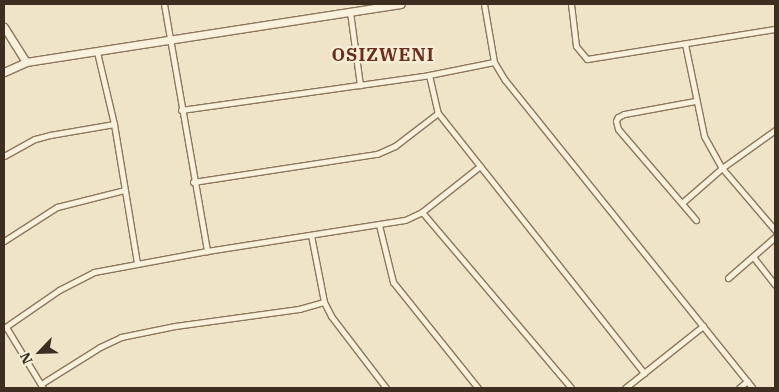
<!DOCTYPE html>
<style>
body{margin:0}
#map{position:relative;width:779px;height:392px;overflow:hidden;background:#f0e4c8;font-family:"IBM Plex Serif",serif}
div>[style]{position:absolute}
.roads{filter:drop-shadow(1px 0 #8d765c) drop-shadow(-1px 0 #8d765c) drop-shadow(0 1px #8d765c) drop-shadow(0 -1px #8d765c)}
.street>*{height:5px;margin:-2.5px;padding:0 2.5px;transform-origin:2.5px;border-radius:2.5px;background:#faf1dc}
.secondary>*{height:7px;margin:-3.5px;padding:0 3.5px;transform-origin:3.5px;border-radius:3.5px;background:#faf1dc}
span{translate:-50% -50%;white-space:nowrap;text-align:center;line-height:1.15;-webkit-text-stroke:4.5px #f7eed8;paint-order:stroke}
.district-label{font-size:18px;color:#6b2e1e;font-weight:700;letter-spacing:1px}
.frame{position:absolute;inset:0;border:5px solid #3d2e20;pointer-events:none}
.north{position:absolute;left:15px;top:327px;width:50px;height:50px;-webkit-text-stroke:4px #f7eed8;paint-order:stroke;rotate:246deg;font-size:14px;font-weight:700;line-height:20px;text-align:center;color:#3d2e20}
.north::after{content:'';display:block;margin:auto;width:18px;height:22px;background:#3d2e20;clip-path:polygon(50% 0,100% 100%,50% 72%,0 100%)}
</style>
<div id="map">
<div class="roads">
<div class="street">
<i style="left:164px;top:4px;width:251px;rotate:80.1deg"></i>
<i style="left:484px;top:4px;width:59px;rotate:80.2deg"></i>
<i style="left:494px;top:62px;width:21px;rotate:59deg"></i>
<i style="left:505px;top:80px;width:395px;rotate:51.2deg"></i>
<i style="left:571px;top:4px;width:42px;rotate:83.2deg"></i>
<i style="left:576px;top:46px;width:17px;rotate:50deg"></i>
<i style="left:587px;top:59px;width:190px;rotate:-9.1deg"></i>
<i style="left:350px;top:12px;width:74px;rotate:82.2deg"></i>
<i style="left:685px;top:44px;width:94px;rotate:78.3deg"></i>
<i style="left:704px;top:136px;width:37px;rotate:61deg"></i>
<i style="left:722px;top:168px;width:82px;rotate:49.5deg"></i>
<i style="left:97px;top:52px;width:74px;rotate:76.7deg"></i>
<i style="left:114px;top:124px;width:141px;rotate:80.6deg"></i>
<i style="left:429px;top:75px;width:39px;rotate:77deg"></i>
<i style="left:438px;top:113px;width:332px;rotate:51.6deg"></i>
<i style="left:695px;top:101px;width:72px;rotate:169.6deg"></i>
<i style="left:624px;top:114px;width:7px;rotate:153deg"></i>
<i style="left:618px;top:117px;width:4px;rotate:117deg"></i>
<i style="left:616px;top:121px;width:8px;rotate:76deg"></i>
<i style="left:618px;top:129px;width:120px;rotate:49.4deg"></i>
<i style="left:181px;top:110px;width:250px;rotate:-8deg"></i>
<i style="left:429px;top:75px;width:66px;rotate:-11.3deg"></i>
<i style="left:4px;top:156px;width:35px;rotate:-29deg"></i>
<i style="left:35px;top:139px;width:16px;rotate:-15deg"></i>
<i style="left:50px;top:135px;width:65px;rotate:-9.8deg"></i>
<i style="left:193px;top:182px;width:186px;rotate:-8.7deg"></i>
<i style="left:377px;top:154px;width:20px;rotate:-24deg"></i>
<i style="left:395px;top:146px;width:54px;rotate:-37.5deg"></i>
<i style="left:683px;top:202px;width:52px;rotate:-41.1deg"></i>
<i style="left:722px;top:168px;width:65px;rotate:-35.6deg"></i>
<i style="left:422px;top:212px;width:231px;rotate:49.7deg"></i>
<i style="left:379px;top:225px;width:59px;rotate:76.2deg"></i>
<i style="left:393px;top:282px;width:136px;rotate:51.3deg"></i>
<i style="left:311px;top:235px;width:68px;rotate:79deg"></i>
<i style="left:324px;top:302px;width:16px;rotate:63deg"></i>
<i style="left:331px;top:316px;width:91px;rotate:52.6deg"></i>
<i style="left:4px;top:241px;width:63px;rotate:-32.7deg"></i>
<i style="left:57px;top:207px;width:69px;rotate:-14.2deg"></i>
<i style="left:754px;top:258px;width:34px;rotate:52deg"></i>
<i style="left:728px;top:278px;width:62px;rotate:-41.1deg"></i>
<i style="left:6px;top:327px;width:71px;rotate:58.8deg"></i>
<i style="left:4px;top:328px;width:67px;rotate:-34.6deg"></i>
<i style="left:59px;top:290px;width:39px;rotate:-27deg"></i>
<i style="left:94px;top:272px;width:115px;rotate:-10.5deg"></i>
<i style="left:207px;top:251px;width:200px;rotate:-8.9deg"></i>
<i style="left:405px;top:220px;width:19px;rotate:-25deg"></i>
<i style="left:422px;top:212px;width:74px;rotate:-38.4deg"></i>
<i style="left:41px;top:384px;width:70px;rotate:-32.1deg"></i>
<i style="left:100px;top:347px;width:23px;rotate:-25deg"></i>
<i style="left:121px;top:337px;width:55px;rotate:-11.5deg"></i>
<i style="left:175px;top:326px;width:125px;rotate:-7.8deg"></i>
<i style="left:299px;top:309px;width:26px;rotate:-16deg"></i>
<i style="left:625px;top:388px;width:100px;rotate:-38.5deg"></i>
<i style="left:739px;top:388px;width:11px;rotate:-41deg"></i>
</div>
<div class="secondary">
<i style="left:4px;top:27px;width:41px;rotate:57.8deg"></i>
<i style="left:4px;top:72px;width:24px;rotate:-24deg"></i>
<i style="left:26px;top:62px;width:379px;rotate:-8.8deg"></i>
</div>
</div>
<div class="district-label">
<span style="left:383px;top:55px">OSIZWENI</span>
</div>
<div class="frame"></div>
<div class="north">N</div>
</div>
